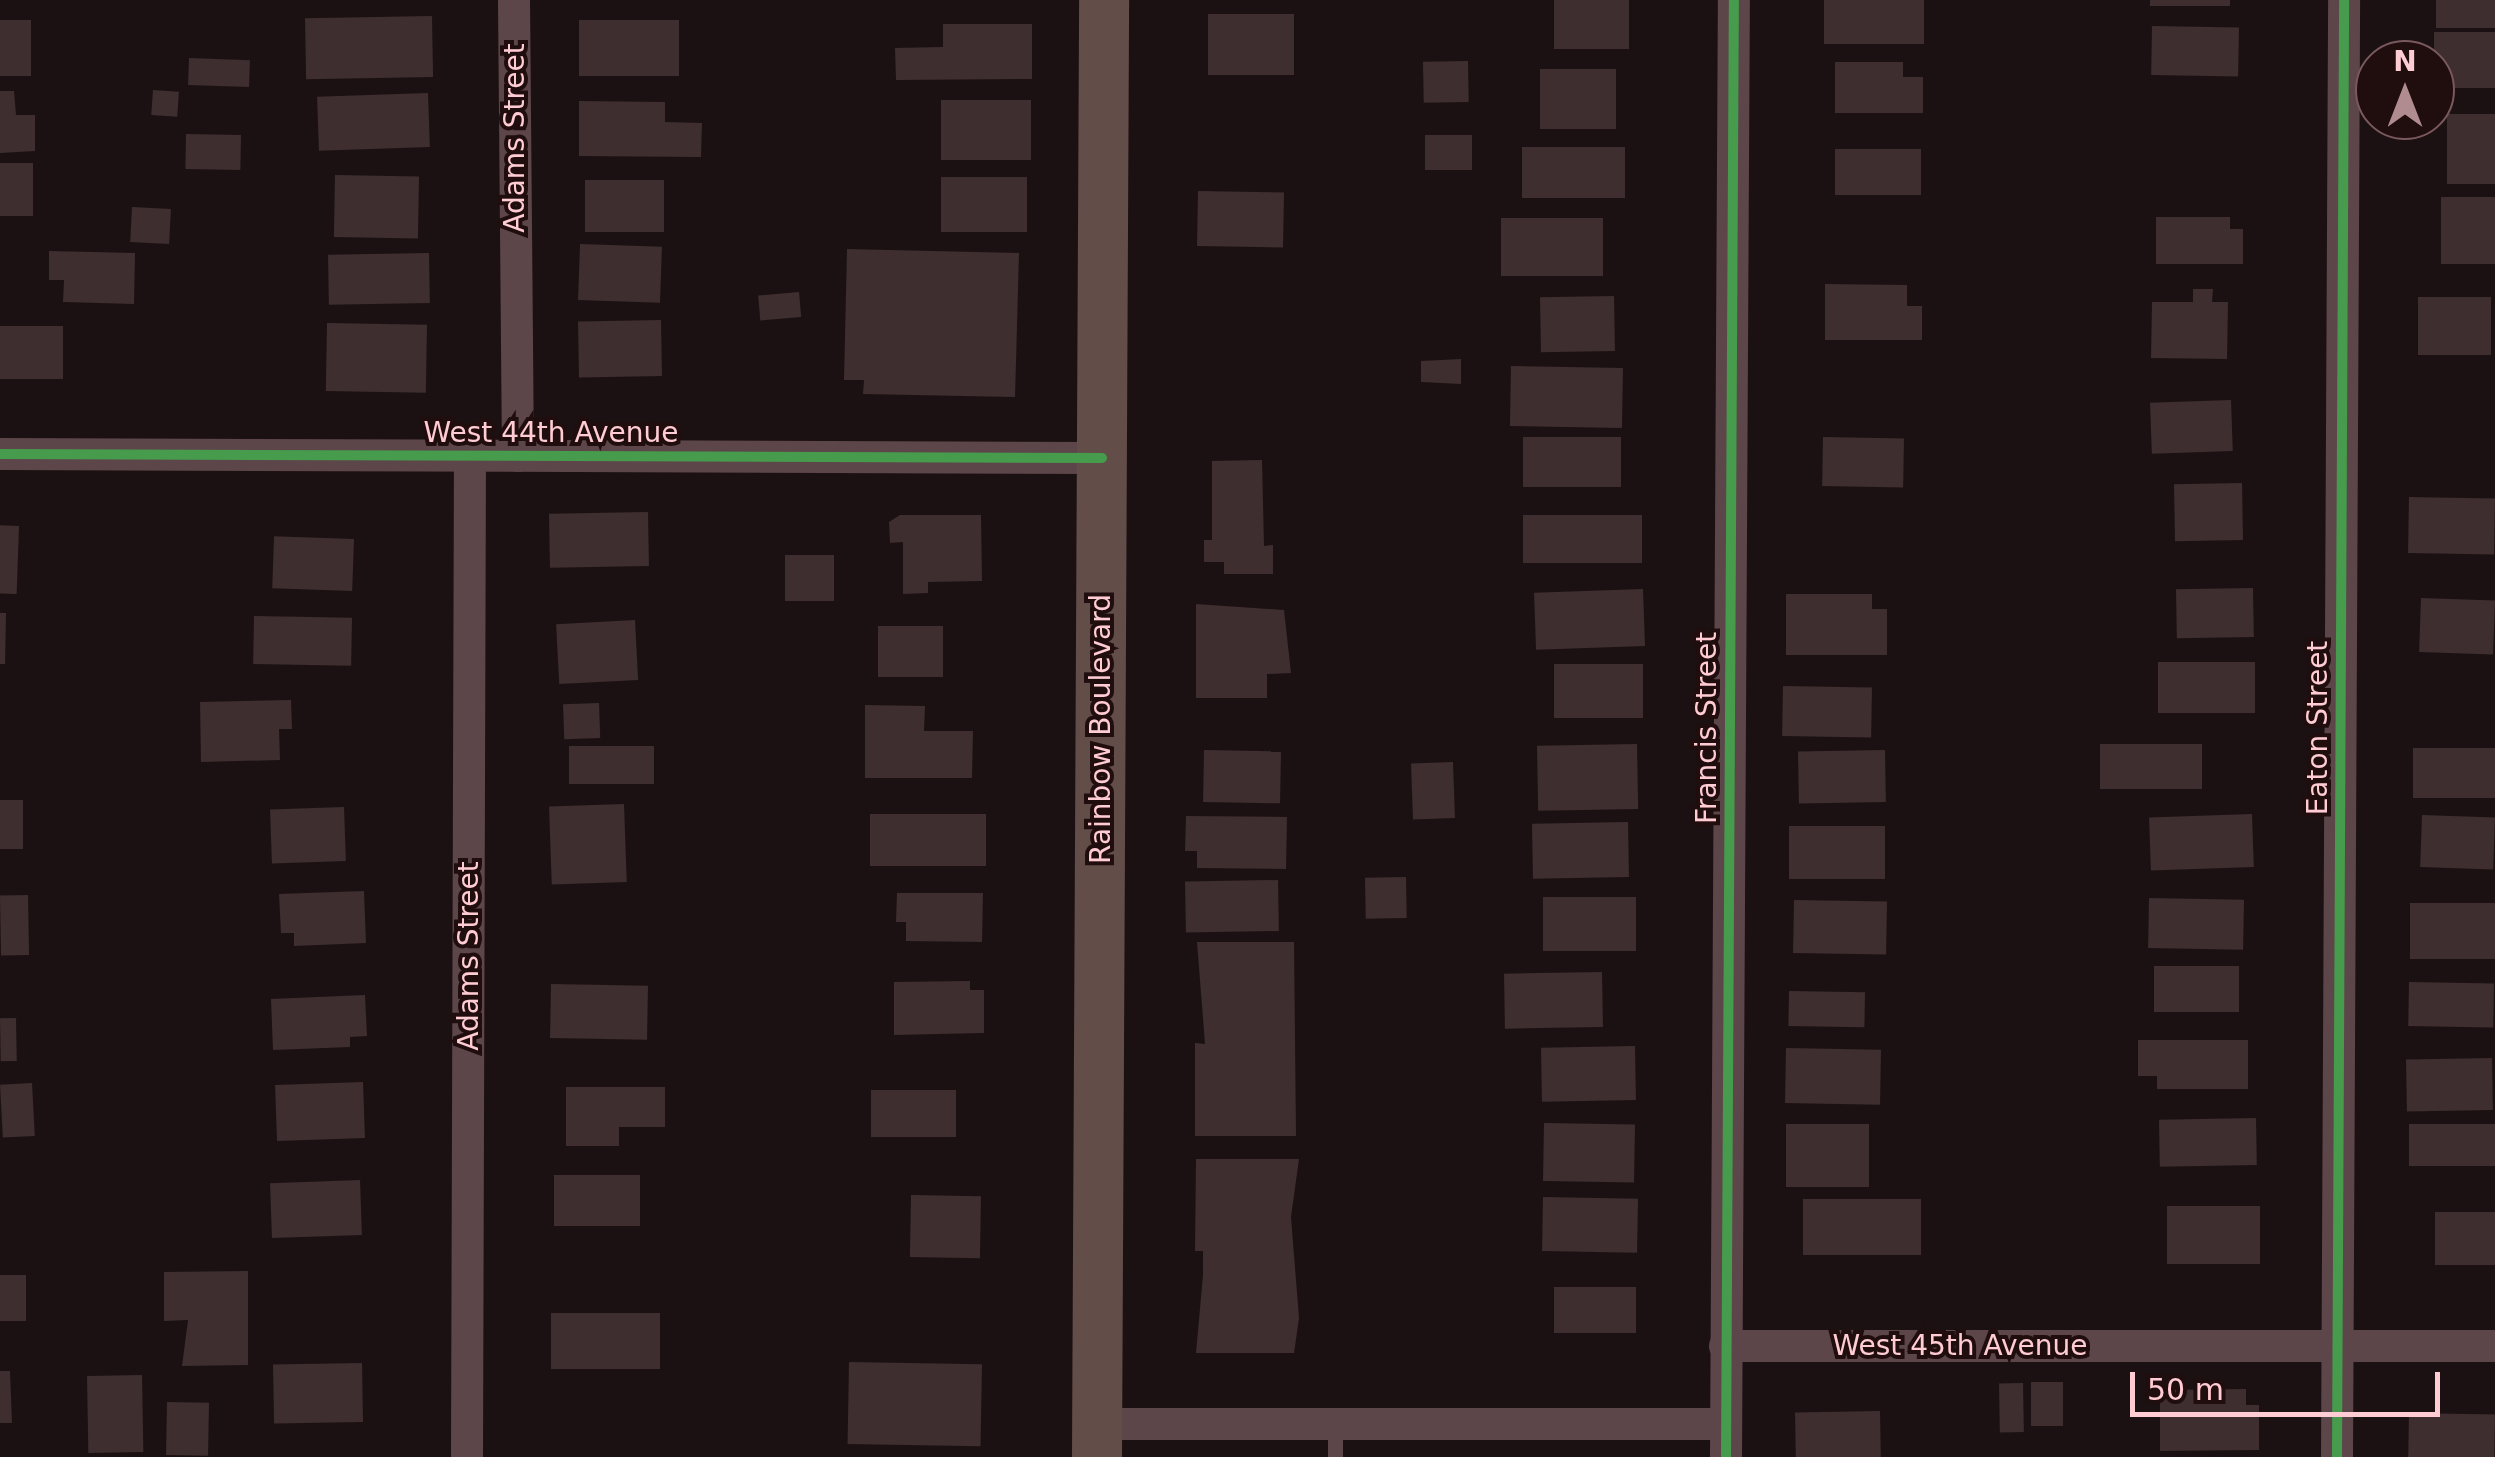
<!DOCTYPE html>
<style>
body{margin:0}
#map{position:relative;width:2495px;height:1457px;overflow:hidden;background:#1c1112;font-family:"DejaVu Sans",sans-serif}
div>[style]{position:absolute}
.building>*{inset:0;background:#3e2e2f;transform-origin:0 0}
.service>*{height:15px;margin:-7.5px;padding:0 7.5px;transform-origin:7.5px;border-radius:7.5px;background:#5d464a}
.minor>*{height:32px;margin:-16px;padding:0 16px;transform-origin:16px;border-radius:16px;background:#5d464a}
.primary>*{height:50px;margin:-25px;padding:0 25px;transform-origin:25px;border-radius:25px;background:#634d49}
.cycleway>*{height:10px;margin:-5px;padding:0 5px;transform-origin:5px;border-radius:5px;background:#469c4c}
span{translate:-50% -50%;white-space:nowrap;text-align:center;line-height:1.15;-webkit-text-stroke:8px #200d0e;paint-order:stroke}
.street-label{font-size:28px;color:#ffccd3}
.north{position:absolute;left:2355px;top:40px;width:100px;height:100px;box-sizing:border-box;background:#200d0e;border:2px solid #79595d;border-radius:50%;rotate:0deg;font-size:28px;font-weight:700;line-height:40px;text-align:center;color:#ffccd3}
.north::after{content:'';display:block;margin:auto;width:35px;height:45px;background:#b08b8f;clip-path:polygon(50% 0,100% 100%,50% 72%,0 100%)}
.scale{position:absolute;left:2130px;top:1372px;width:310px;height:45px;box-sizing:border-box;border:5px solid #ffccd3;border-top:0;padding-left:12px;font-size:30px;line-height:35px;white-space:nowrap;color:#ffccd3;-webkit-text-stroke:8px #200d0e;paint-order:stroke}
</style>
<div id="map">
<div class="building">
<i style="left:1554px;top:0;width:75px;height:49px"></i>
<i style="left:1824px;top:0;width:100px;height:44px"></i>
<i style="left:2150px;top:0;width:80px;height:6px"></i>
<i style="left:2436px;top:0;width:59px;height:28px"></i>
<i style="left:1208px;top:14px;width:86px;height:61px"></i>
<i style="left:432px;top:16px;width:61px;height:127px;rotate:89deg"></i>
<i style="left:0;top:20px;width:31px;height:56px"></i>
<i style="left:579px;top:20px;width:100px;height:56px"></i>
<i style="clip-path:polygon(943px 24px,1032px 24px,1032px 79px,896px 80px,895px 48px,943px 47px)"></i>
<i style="left:2152px;top:26px;width:87px;height:49px;rotate:1deg"></i>
<i style="left:2434px;top:32px;width:61px;height:56px"></i>
<i style="left:189px;top:58px;width:61px;height:27px;rotate:2deg"></i>
<i style="left:1468px;top:61px;width:41px;height:45px;rotate:89deg"></i>
<i style="clip-path:polygon(1835px 62px,1903px 62px,1903px 77px,1923px 77px,1923px 113px,1835px 113px)"></i>
<i style="left:1616px;top:69px;width:60px;height:76px;rotate:90deg"></i>
<i style="left:153px;top:90px;width:26px;height:25px;rotate:4deg"></i>
<i style="clip-path:polygon(0 91px,14px 91px,16px 115px,35px 115px,35px 151px,0 153px)"></i>
<i style="left:428px;top:93px;width:54px;height:111px;rotate:88deg"></i>
<i style="left:941px;top:100px;width:90px;height:60px"></i>
<i style="clip-path:polygon(579px 101px,665px 102px,665px 122px,702px 123px,701px 157px,579px 156px)"></i>
<i style="left:2495px;top:114px;width:70px;height:48px;rotate:90deg"></i>
<i style="left:186px;top:134px;width:55px;height:35px;rotate:1deg"></i>
<i style="left:1425px;top:135px;width:47px;height:35px"></i>
<i style="left:1625px;top:147px;width:51px;height:103px;rotate:90deg"></i>
<i style="left:1835px;top:149px;width:86px;height:46px"></i>
<i style="left:0;top:163px;width:33px;height:53px"></i>
<i style="left:335px;top:175px;width:84px;height:62px;rotate:1deg"></i>
<i style="left:941px;top:177px;width:86px;height:55px"></i>
<i style="left:585px;top:180px;width:79px;height:52px"></i>
<i style="left:1198px;top:191px;width:86px;height:55px;rotate:1deg"></i>
<i style="left:2441px;top:197px;width:54px;height:67px"></i>
<i style="left:132px;top:207px;width:39px;height:35px;rotate:3deg"></i>
<i style="clip-path:polygon(2156px 217px,2230px 217px,2230px 229px,2243px 229px,2243px 264px,2156px 264px)"></i>
<i style="left:1501px;top:218px;width:102px;height:58px"></i>
<i style="left:580px;top:244px;width:82px;height:56px;rotate:2deg"></i>
<i style="clip-path:polygon(847px 249px,1019px 253px,1015px 397px,863px 394px,864px 380px,844px 380px)"></i>
<i style="clip-path:polygon(49px 251px,135px 253px,134px 304px,63px 302px,64px 280px,49px 280px)"></i>
<i style="left:429px;top:253px;width:50px;height:101px;rotate:89deg"></i>
<i style="clip-path:polygon(1825px 284px,1907px 285px,1907px 306px,1922px 306px,1922px 340px,1825px 340px)"></i>
<i style="clip-path:polygon(2193px 289px,2213px 289px,2212px 302px,2228px 302px,2227px 359px,2151px 358px,2152px 302px,2193px 302px)"></i>
<i style="left:799px;top:292px;width:25px;height:41px;rotate:85deg"></i>
<i style="left:1614px;top:296px;width:55px;height:74px;rotate:89deg"></i>
<i style="left:2418px;top:297px;width:73px;height:58px"></i>
<i style="left:661px;top:320px;width:56px;height:83px;rotate:89deg"></i>
<i style="left:327px;top:323px;width:100px;height:68px;rotate:1deg"></i>
<i style="left:0;top:326px;width:63px;height:53px"></i>
<i style="clip-path:polygon(1461px 359px,1461px 384px,1421px 382px,1421px 361px)"></i>
<i style="left:1511px;top:366px;width:112px;height:60px;rotate:1deg"></i>
<i style="left:2231px;top:400px;width:51px;height:81px;rotate:88deg"></i>
<i style="left:1523px;top:437px;width:98px;height:50px"></i>
<i style="left:1823px;top:437px;width:81px;height:49px;rotate:1deg"></i>
<i style="clip-path:polygon(1262px 460px,1264px 546px,1273px 545px,1273px 574px,1224px 574px,1224px 562px,1204px 562px,1204px 540px,1212px 540px,1212px 461px)"></i>
<i style="left:2242px;top:483px;width:57px;height:68px;rotate:89deg"></i>
<i style="left:2409px;top:497px;width:86px;height:56px;rotate:1deg"></i>
<i style="left:648px;top:512px;width:54px;height:99px;rotate:89deg"></i>
<i style="clip-path:polygon(900px 515px,981px 515px,982px 581px,928px 582px,928px 593px,903px 594px,903px 542px,890px 543px,889px 522px)"></i>
<i style="left:1523px;top:515px;width:119px;height:48px"></i>
<i style="left:19px;top:526px;width:68px;height:19px;rotate:92deg"></i>
<i style="left:354px;top:539px;width:52px;height:80px;rotate:92deg"></i>
<i style="left:785px;top:555px;width:49px;height:46px"></i>
<i style="left:2253px;top:588px;width:49px;height:77px;rotate:89deg"></i>
<i style="left:1643px;top:589px;width:57px;height:109px;rotate:88deg"></i>
<i style="clip-path:polygon(1786px 594px,1872px 594px,1872px 609px,1887px 609px,1887px 655px,1786px 655px)"></i>
<i style="left:2421px;top:598px;width:74px;height:54px;rotate:2deg"></i>
<i style="clip-path:polygon(1196px 604px,1284px 610px,1291px 673px,1267px 674px,1267px 698px,1196px 698px)"></i>
<i style="clip-path:polygon(0 613px,6px 613px,5px 664px,0 664px)"></i>
<i style="left:254px;top:616px;width:98px;height:48px;rotate:1deg"></i>
<i style="left:635px;top:620px;width:60px;height:79px;rotate:87deg"></i>
<i style="left:878px;top:626px;width:65px;height:51px"></i>
<i style="left:2158px;top:662px;width:97px;height:51px"></i>
<i style="left:1643px;top:664px;width:54px;height:89px;rotate:90deg"></i>
<i style="left:1783px;top:686px;width:89px;height:50px;rotate:1deg"></i>
<i style="clip-path:polygon(291px 700px,292px 729px,279px 729px,280px 760px,201px 762px,200px 702px)"></i>
<i style="left:599px;top:703px;width:35px;height:36px;rotate:88deg"></i>
<i style="clip-path:polygon(865px 705px,925px 706px,924px 731px,973px 731px,972px 778px,865px 778px)"></i>
<i style="left:1637px;top:744px;width:65px;height:100px;rotate:89deg"></i>
<i style="left:2100px;top:744px;width:102px;height:45px"></i>
<i style="left:569px;top:746px;width:85px;height:38px"></i>
<i style="left:2413px;top:748px;width:82px;height:50px"></i>
<i style="left:1204px;top:750px;width:77px;height:52px;rotate:1deg"></i>
<i style="left:1885px;top:750px;width:52px;height:87px;rotate:89deg"></i>
<i style="left:1453px;top:762px;width:56px;height:42px;rotate:88deg"></i>
<i style="left:0;top:800px;width:23px;height:49px"></i>
<i style="left:624px;top:804px;width:78px;height:75px;rotate:88deg"></i>
<i style="left:344px;top:807px;width:54px;height:74px;rotate:88deg"></i>
<i style="left:870px;top:814px;width:116px;height:52px"></i>
<i style="left:2252px;top:814px;width:53px;height:103px;rotate:88deg"></i>
<i style="left:2422px;top:815px;width:73px;height:52px;rotate:2deg"></i>
<i style="clip-path:polygon(1186px 816px,1287px 817px,1286px 869px,1197px 868px,1197px 851px,1185px 851px)"></i>
<i style="left:1628px;top:822px;width:55px;height:96px;rotate:89deg"></i>
<i style="left:1789px;top:826px;width:96px;height:53px"></i>
<i style="left:1406px;top:877px;width:41px;height:41px;rotate:89deg"></i>
<i style="left:1278px;top:880px;width:51px;height:93px;rotate:89deg"></i>
<i style="clip-path:polygon(364px 891px,366px 943px,294px 946px,294px 933px,281px 933px,279px 894px)"></i>
<i style="clip-path:polygon(897px 893px,983px 893px,982px 942px,906px 941px,906px 922px,896px 922px)"></i>
<i style="left:28px;top:895px;width:60px;height:28px;rotate:89deg"></i>
<i style="left:1543px;top:897px;width:93px;height:54px"></i>
<i style="left:2149px;top:898px;width:95px;height:50px;rotate:1deg"></i>
<i style="left:1794px;top:900px;width:93px;height:53px;rotate:1deg"></i>
<i style="left:2495px;top:903px;width:56px;height:85px;rotate:90deg"></i>
<i style="clip-path:polygon(1197px 942px,1294px 942px,1296px 1136px,1195px 1136px,1195px 1043px,1205px 1044px)"></i>
<i style="left:2154px;top:966px;width:85px;height:46px"></i>
<i style="left:1602px;top:972px;width:55px;height:98px;rotate:89deg"></i>
<i style="clip-path:polygon(970px 981px,970px 990px,984px 990px,984px 1033px,894px 1035px,894px 982px)"></i>
<i style="left:2409px;top:982px;width:85px;height:44px;rotate:1deg"></i>
<i style="left:551px;top:984px;width:97px;height:54px;rotate:1deg"></i>
<i style="left:1789px;top:991px;width:76px;height:35px;rotate:1deg"></i>
<i style="clip-path:polygon(365px 995px,367px 1036px,350px 1037px,350px 1047px,273px 1050px,271px 999px)"></i>
<i style="left:16px;top:1018px;width:43px;height:16px;rotate:89deg"></i>
<i style="clip-path:polygon(2138px 1040px,2248px 1040px,2248px 1089px,2157px 1089px,2157px 1076px,2138px 1076px)"></i>
<i style="left:1635px;top:1046px;width:54px;height:94px;rotate:89deg"></i>
<i style="left:1786px;top:1048px;width:95px;height:55px;rotate:1deg"></i>
<i style="left:2492px;top:1058px;width:52px;height:86px;rotate:89deg"></i>
<i style="left:363px;top:1082px;width:56px;height:88px;rotate:88deg"></i>
<i style="left:32px;top:1083px;width:53px;height:32px;rotate:87deg"></i>
<i style="clip-path:polygon(566px 1087px,665px 1087px,665px 1127px,619px 1127px,619px 1146px,566px 1146px)"></i>
<i style="left:956px;top:1090px;width:47px;height:85px;rotate:90deg"></i>
<i style="left:2256px;top:1118px;width:47px;height:97px;rotate:89deg"></i>
<i style="left:1544px;top:1123px;width:91px;height:58px;rotate:1deg"></i>
<i style="left:1786px;top:1124px;width:83px;height:63px"></i>
<i style="left:2409px;top:1124px;width:86px;height:42px"></i>
<i style="clip-path:polygon(1196px 1159px,1299px 1159px,1291px 1217px,1299px 1318px,1294px 1353px,1196px 1353px,1203px 1275px,1203px 1251px,1195px 1251px)"></i>
<i style="left:554px;top:1175px;width:86px;height:51px"></i>
<i style="left:360px;top:1180px;width:55px;height:90px;rotate:88deg"></i>
<i style="left:911px;top:1195px;width:70px;height:62px;rotate:1deg"></i>
<i style="left:1543px;top:1197px;width:95px;height:54px;rotate:1deg"></i>
<i style="left:1803px;top:1199px;width:118px;height:56px"></i>
<i style="left:2167px;top:1206px;width:93px;height:58px"></i>
<i style="left:2435px;top:1212px;width:60px;height:53px"></i>
<i style="clip-path:polygon(248px 1271px,248px 1365px,182px 1366px,188px 1320px,164px 1321px,164px 1272px)"></i>
<i style="left:0;top:1275px;width:26px;height:46px"></i>
<i style="left:1554px;top:1287px;width:82px;height:46px"></i>
<i style="left:660px;top:1313px;width:56px;height:109px;rotate:90deg"></i>
<i style="left:849px;top:1362px;width:133px;height:82px;rotate:1deg"></i>
<i style="left:362px;top:1363px;width:59px;height:89px;rotate:89deg"></i>
<i style="clip-path:polygon(0 1371px,10px 1371px,12px 1423px,0 1423px)"></i>
<i style="left:142px;top:1375px;width:77px;height:55px;rotate:89deg"></i>
<i style="left:2031px;top:1382px;width:32px;height:44px"></i>
<i style="left:2023px;top:1383px;width:49px;height:24px;rotate:89deg"></i>
<i style="clip-path:polygon(2246px 1389px,2246px 1405px,2259px 1405px,2259px 1450px,2160px 1451px,2160px 1390px)"></i>
<i style="left:167px;top:1402px;width:42px;height:53px;rotate:1deg"></i>
<i style="left:1880px;top:1411px;width:46px;height:85px;rotate:89deg"></i>
<i style="left:2409px;top:1413px;width:86px;height:44px;rotate:1deg"></i>
</div>
<div class="service">
<i style="left:1335px;top:1422px;width:35px;rotate:90deg"></i>
</div>
<div class="minor">
<i style="left:514px;top:0;width:456px;rotate:89.5deg"></i>
<i style="left:0;top:454px;width:1102px;rotate:0.21deg"></i>
<i style="left:1725px;top:1346px;width:770px"></i>
<i style="left:1098px;top:1424px;width:628px"></i>
<i style="left:467px;top:1457px;width:1002px;rotate:-89.83deg"></i>
<i style="left:1726px;top:1457px;width:1457px;rotate:-89.69deg"></i>
<i style="left:2337px;top:1457px;width:1457px;rotate:-89.72deg"></i>
</div>
<div class="primary">
<i style="left:1097px;top:1457px;width:1457px;rotate:-89.72deg"></i>
</div>
<div class="cycleway">
<i style="left:0;top:454px;width:1102px;rotate:0.21deg"></i>
<i style="left:1726px;top:1457px;width:1457px;rotate:-89.69deg"></i>
<i style="left:2337px;top:1457px;width:1457px;rotate:-89.72deg"></i>
</div>
<div class="street-label">
<span style="left:515px;top:138px;rotate:-90deg">Adams Street</span>
<span style="left:551px;top:433px">West 44th Avenue</span>
<span style="left:1707px;top:728px;rotate:-90deg">Francis Street</span>
<span style="left:2318px;top:728px;rotate:-90deg">Eaton Street</span>
<span style="left:1101px;top:729px;rotate:-90deg">Rainbow Boulevard</span>
<span style="left:469px;top:956px;rotate:-90deg">Adams Street</span>
<span style="left:1960px;top:1346px">West 45th Avenue</span>
</div>
<div class="north">N</div>
<div class="scale">50 m</div>
</div>
